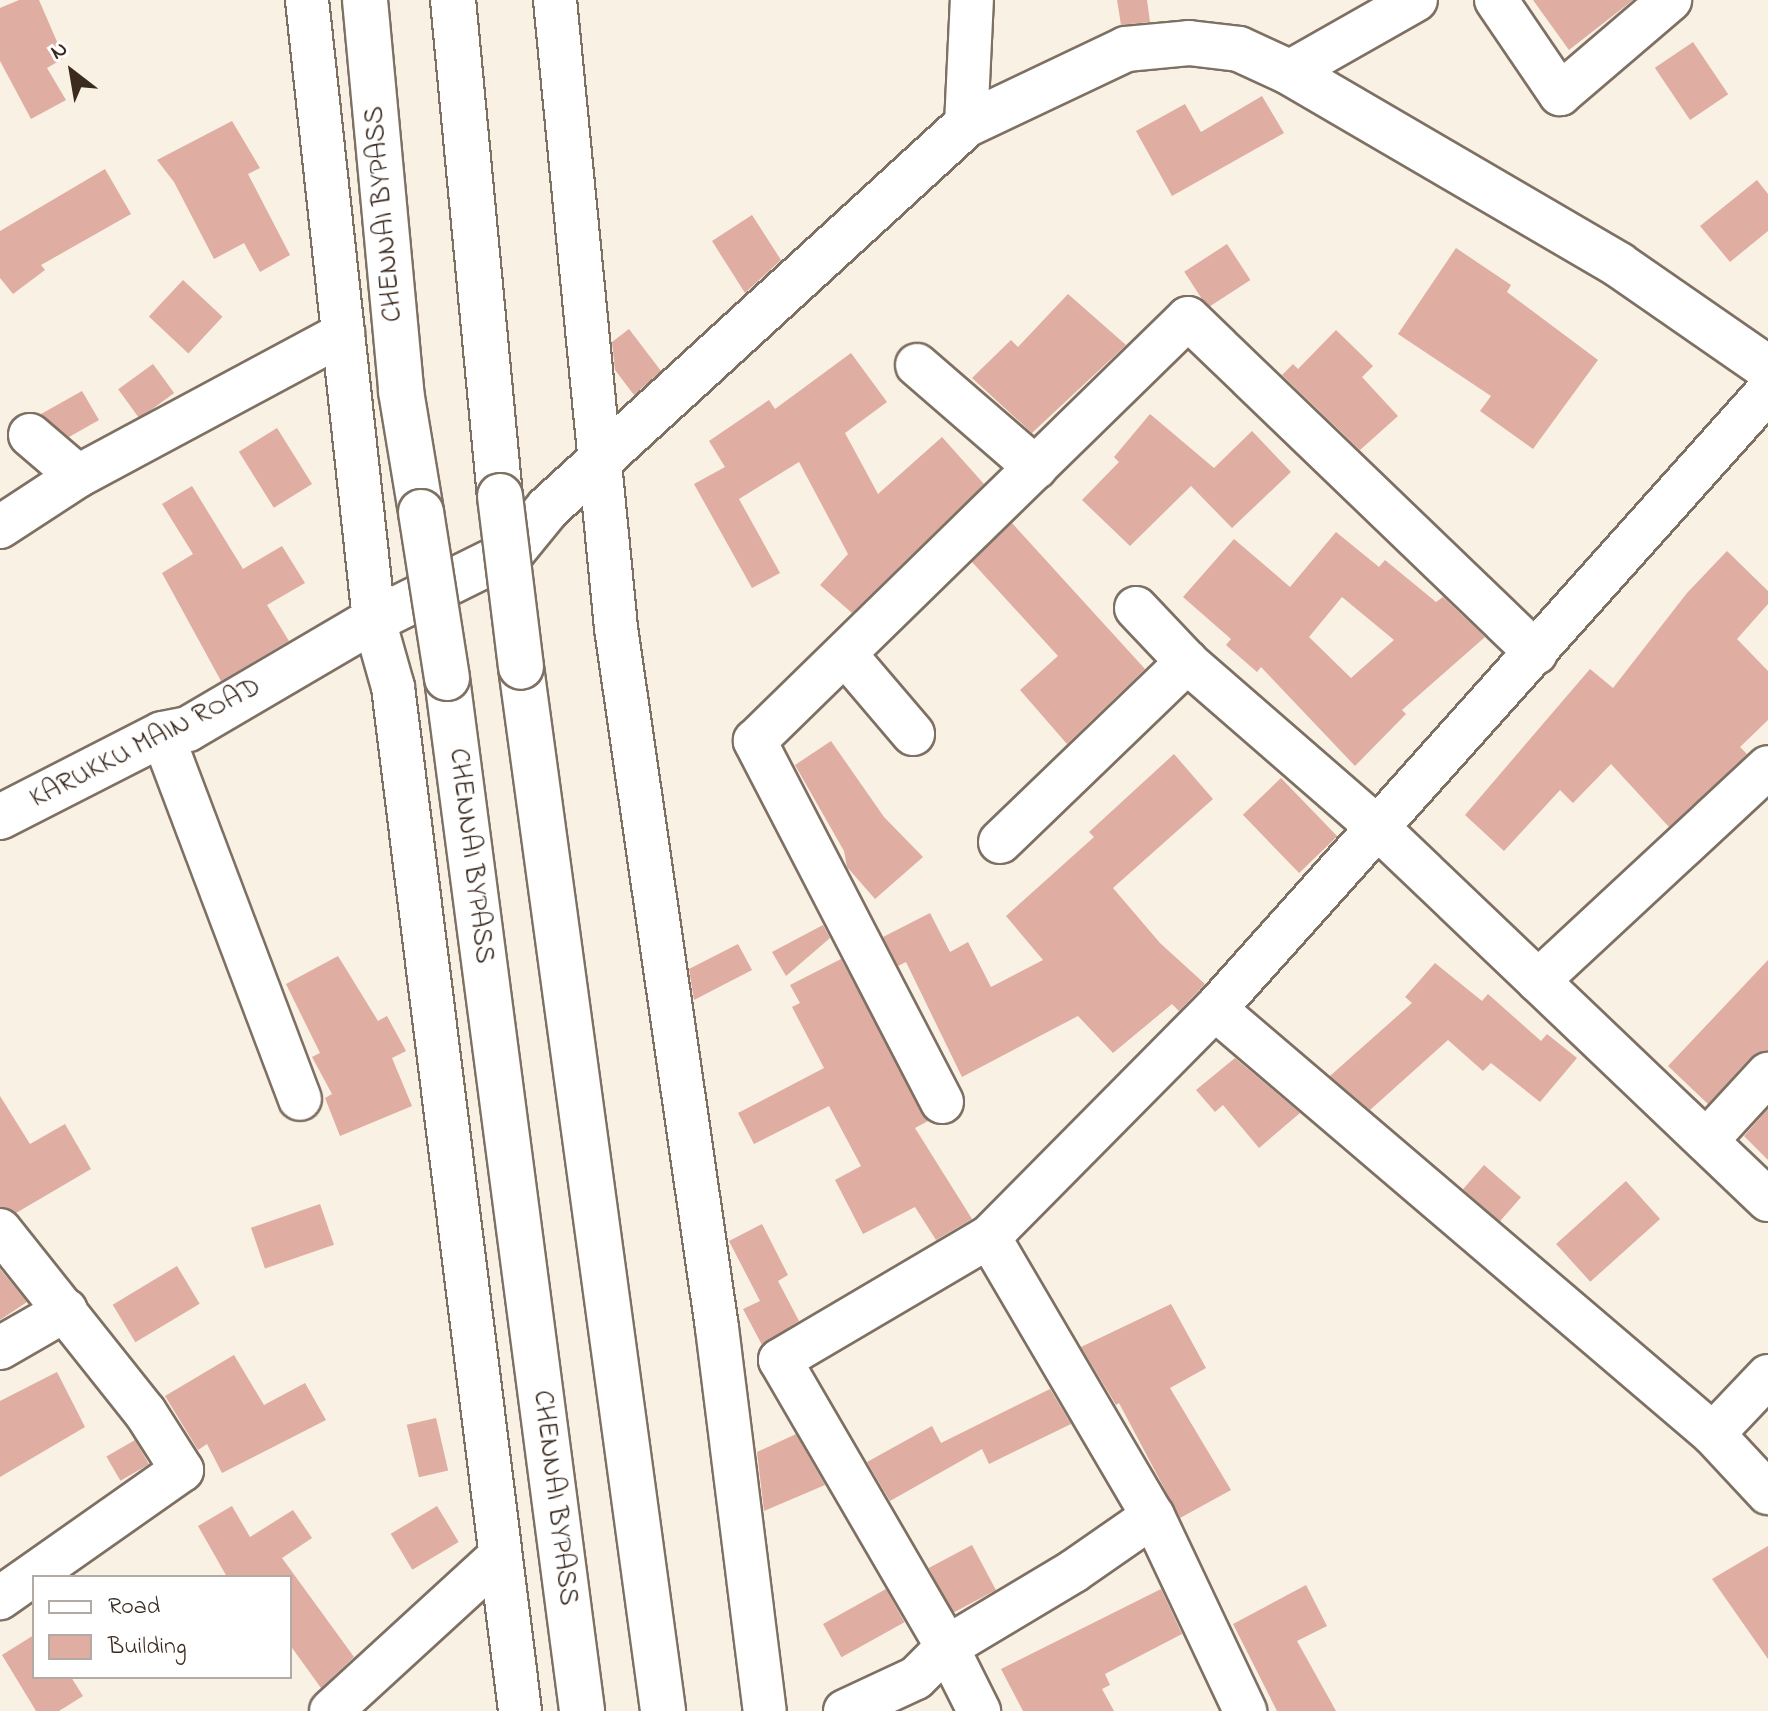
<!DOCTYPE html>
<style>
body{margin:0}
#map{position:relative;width:1768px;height:1711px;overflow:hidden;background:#f9f1e3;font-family:"Indie Flower",sans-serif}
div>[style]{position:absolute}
.building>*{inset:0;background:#dfada2;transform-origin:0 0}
.roads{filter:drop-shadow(2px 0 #7e7063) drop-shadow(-2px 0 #7e7063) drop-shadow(0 2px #7e7063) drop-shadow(0 -2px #7e7063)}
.minor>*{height:42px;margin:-21px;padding:0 21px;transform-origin:21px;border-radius:21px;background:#fff}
.major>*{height:44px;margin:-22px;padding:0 22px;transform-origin:22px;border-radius:22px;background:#fff}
.highway>*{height:44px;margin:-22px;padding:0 22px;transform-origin:22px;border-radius:22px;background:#fff}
.bridges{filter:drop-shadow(2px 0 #7e7063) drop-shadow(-2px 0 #7e7063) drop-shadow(0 2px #7e7063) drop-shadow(0 -2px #7e7063)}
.highway-bridge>*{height:44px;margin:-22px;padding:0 22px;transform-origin:22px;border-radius:22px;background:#fff}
span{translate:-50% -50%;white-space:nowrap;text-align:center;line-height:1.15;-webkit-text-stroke:6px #fff;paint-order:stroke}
.street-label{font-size:28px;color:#3b2a1e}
.legend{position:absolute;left:32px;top:1575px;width:260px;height:104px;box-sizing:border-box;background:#fff;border:2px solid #b1aaa5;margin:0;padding:10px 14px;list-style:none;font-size:24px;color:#3b2a1e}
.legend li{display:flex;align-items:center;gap:16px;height:40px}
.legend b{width:40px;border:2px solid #b1aaa5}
.north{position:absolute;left:32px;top:32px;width:80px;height:80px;-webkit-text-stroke:6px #fff;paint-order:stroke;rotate:329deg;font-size:22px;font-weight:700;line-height:32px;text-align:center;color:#3b2a1e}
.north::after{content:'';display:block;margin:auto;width:28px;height:36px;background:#3b2a1e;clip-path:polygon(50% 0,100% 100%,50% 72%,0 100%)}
</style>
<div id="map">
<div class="building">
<i style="clip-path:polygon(19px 0,39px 0,64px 58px,47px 68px,66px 100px,31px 119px,0 61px,0 8px)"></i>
<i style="clip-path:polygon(1117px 0,1147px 0,1150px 22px,1121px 25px)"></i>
<i style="clip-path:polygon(1533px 0,1633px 0,1569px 50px)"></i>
<i style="left:1693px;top:42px;width:63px;height:46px;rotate:56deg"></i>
<i style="clip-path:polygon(1262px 96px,1284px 133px,1172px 196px,1136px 131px,1185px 104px,1201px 132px)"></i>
<i style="clip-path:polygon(232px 121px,260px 168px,248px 174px,290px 255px,260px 272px,244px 243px,214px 259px,174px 182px,157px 160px)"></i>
<i style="clip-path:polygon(105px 169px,131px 214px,41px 265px,45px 270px,13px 294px,0 278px,0 231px)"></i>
<i style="clip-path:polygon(1757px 180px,1768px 194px,1768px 231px,1730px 262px,1700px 226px)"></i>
<i style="clip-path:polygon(752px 215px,781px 260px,745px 293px,712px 241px)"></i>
<i style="left:1227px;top:244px;width:43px;height:51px;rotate:57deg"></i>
<i style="clip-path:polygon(1456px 248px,1511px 285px,1507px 292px,1598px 360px,1533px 449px,1480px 411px,1491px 396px,1398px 334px)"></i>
<i style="left:183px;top:280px;width:54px;height:50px;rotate:43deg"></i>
<i style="clip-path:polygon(1068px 294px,1126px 345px,1032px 433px,972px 378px,1011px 340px,1018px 347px)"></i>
<i style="clip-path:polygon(629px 329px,661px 371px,634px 395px,615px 370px,612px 342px)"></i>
<i style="clip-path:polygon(1336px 330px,1373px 366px,1362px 377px,1398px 416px,1360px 450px,1282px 375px,1293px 364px,1298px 369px)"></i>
<i style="clip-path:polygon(851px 353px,887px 402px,845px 433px,878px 494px,942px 437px,984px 484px,852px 613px,820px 585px,848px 554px,799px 462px,739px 499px,780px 573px,752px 588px,694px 484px,725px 467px,709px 441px,769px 400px,775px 409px)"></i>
<i style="left:153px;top:364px;width:36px;height:43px;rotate:54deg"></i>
<i style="clip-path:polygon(82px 391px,99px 420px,69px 437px,41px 414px)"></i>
<i style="clip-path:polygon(1150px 414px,1214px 468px,1252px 431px,1291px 472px,1232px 528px,1191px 486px,1130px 546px,1082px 500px,1119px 462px,1114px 457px)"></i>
<i style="left:277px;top:428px;width:66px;height:45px;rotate:58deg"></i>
<i style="clip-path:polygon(192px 486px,243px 569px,282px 546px,305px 583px,267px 605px,289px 641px,221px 681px,162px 573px,193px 554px,162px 504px)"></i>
<i style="clip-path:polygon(1012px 523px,1145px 669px,1067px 744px,1020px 690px,1058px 656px,972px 562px)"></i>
<i style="clip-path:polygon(evenodd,1336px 532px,1379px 567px,1385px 560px,1436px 602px,1443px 597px,1485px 637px,1402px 710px,1406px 714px,1355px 766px,1261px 667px,1257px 672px,1226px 645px,1231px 639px,1183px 597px,1234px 539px,1290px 587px,1336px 532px,1342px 597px,1394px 640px,1351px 678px,1309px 637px,1342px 597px)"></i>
<i style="clip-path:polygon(1727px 551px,1768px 591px,1768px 604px,1737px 639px,1768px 671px,1768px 720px,1740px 747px,1747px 754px,1669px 827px,1611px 764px,1573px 803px,1560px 790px,1504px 851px,1465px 815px,1590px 669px,1613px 688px,1687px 593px)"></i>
<i style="clip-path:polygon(831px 741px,884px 817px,923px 857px,875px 899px,847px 867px,844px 851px,795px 765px)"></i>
<i style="clip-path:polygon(1174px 754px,1213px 799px,1113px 888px,1160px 943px,1205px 984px,1179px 1011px,1172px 1004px,1113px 1053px,1078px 1016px,962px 1077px,906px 962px,898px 966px,883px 937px,930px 913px,950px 952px,968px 942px,991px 987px,1043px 960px,1006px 916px,1094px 837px,1089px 832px)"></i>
<i style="left:1281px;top:778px;width:81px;height:53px;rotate:46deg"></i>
<i style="clip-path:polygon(823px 925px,830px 938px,786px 976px,772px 952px)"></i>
<i style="clip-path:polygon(738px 944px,752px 970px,694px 1000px,689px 969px)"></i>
<i style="clip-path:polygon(338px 956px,378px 1021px,387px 1016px,406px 1051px,392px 1058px,412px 1106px,340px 1136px,325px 1098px,332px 1094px,312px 1057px,320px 1053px,286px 984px)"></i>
<i style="clip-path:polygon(841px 959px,928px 1121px,915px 1128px,972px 1219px,936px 1240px,915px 1207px,863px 1234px,835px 1180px,861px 1166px,829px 1106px,754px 1144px,738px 1113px,824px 1068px,792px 1007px,800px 1003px,790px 985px)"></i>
<i style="clip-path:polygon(1768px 960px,1768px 1051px,1750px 1058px,1708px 1104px,1668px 1066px)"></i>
<i style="clip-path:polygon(1435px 963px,1482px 1001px,1488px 994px,1541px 1041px,1547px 1034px,1577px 1058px,1540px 1102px,1491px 1063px,1483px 1071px,1448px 1040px,1370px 1110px,1330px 1076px,1412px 1003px,1405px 997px)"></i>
<i style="clip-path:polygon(1235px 1058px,1300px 1113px,1259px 1148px,1223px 1105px,1215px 1112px,1196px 1090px)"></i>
<i style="clip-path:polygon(0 1096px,30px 1144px,65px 1124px,91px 1169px,16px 1213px,0 1207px)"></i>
<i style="clip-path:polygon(1768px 1109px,1768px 1160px,1744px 1136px)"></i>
<i style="left:1484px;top:1165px;width:49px;height:32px;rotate:41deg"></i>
<i style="left:1626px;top:1181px;width:51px;height:94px;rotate:48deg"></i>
<i style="left:320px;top:1204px;width:43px;height:73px;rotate:71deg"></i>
<i style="clip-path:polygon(762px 1224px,788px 1275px,778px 1281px,799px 1321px,762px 1345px,743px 1309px,760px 1301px,729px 1241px)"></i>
<i style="left:177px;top:1266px;width:44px;height:75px;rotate:59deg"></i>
<i style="clip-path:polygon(0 1269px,27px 1302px,0 1320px)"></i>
<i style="clip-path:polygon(1171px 1304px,1206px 1368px,1170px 1388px,1231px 1490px,1180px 1518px,1119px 1403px,1116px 1405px,1081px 1347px)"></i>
<i style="clip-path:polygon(234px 1355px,264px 1405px,305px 1383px,326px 1420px,222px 1473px,207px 1444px,198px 1450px,165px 1396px)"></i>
<i style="clip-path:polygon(57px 1372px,85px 1427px,0 1477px,0 1401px)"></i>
<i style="clip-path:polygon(1050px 1389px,1071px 1424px,989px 1464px,982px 1449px,890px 1501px,867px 1462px,932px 1426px,941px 1443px)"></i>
<i style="left:436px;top:1418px;width:54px;height:30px;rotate:77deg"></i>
<i style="clip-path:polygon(796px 1434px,825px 1485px,764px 1511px,757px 1452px)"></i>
<i style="left:135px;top:1440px;width:28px;height:33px;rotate:60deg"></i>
<i style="clip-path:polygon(232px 1506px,250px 1537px,293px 1510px,312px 1538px,282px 1558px,354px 1657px,321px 1688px,290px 1645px,290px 1577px,227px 1577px,198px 1526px)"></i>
<i style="left:437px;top:1506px;width:42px;height:54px;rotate:59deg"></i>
<i style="left:972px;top:1545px;width:51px;height:49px;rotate:62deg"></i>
<i style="clip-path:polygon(1768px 1546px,1768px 1659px,1712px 1579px)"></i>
<i style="clip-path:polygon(1306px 1585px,1327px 1626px,1297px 1641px,1336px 1711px,1277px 1711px,1233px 1624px)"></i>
<i style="left:886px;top:1589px;width:38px;height:72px;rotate:61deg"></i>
<i style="clip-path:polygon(1161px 1589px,1182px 1634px,1105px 1674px,1110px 1685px,1102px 1689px,1114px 1711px,1023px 1711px,1001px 1669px)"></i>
<i style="clip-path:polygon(34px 1635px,34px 1677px,71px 1677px,83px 1696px,59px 1711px,36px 1711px,2px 1655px)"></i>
</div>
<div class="roads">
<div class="minor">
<i style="left:307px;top:0;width:624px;rotate:83.83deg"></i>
<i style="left:374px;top:620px;width:70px;rotate:74.2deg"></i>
<i style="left:393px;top:687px;width:1032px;rotate:82.93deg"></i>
<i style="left:555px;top:0;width:631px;rotate:84.45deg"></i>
<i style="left:616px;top:628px;width:707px;rotate:81.79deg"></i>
<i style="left:717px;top:1328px;width:386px;rotate:82.9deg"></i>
<i style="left:1496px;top:0;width:114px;rotate:55.8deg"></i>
<i style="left:1560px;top:94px;width:145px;rotate:-40.5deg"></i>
<i style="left:1289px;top:72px;width:146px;rotate:-29.6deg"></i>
<i style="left:966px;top:125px;width:125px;rotate:-87.3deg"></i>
<i style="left:917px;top:365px;width:157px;rotate:40.9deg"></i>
<i style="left:30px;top:435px;width:63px;rotate:40.5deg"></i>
<i style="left:0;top:527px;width:93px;rotate:-33.2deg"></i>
<i style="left:78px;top:476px;width:301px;rotate:-28.2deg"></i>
<i style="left:1136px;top:608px;width:74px;rotate:46.6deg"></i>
<i style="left:845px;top:654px;width:105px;rotate:49.6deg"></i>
<i style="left:162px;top:734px;width:390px;rotate:69.3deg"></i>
<i style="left:1000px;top:842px;width:260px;rotate:-43.9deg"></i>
<i style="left:1187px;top:662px;width:253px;rotate:41deg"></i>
<i style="left:1378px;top:828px;width:539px;rotate:43.65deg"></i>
<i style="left:1538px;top:981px;width:314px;rotate:-42.9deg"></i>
<i style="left:1215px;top:1009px;width:655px;rotate:40.48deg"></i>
<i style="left:1713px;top:1434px;width:80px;rotate:-46.5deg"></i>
<i style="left:942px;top:1102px;width:407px;rotate:-117.4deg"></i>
<i style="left:755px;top:741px;width:605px;rotate:-44.33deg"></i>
<i style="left:1188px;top:318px;width:483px;rotate:43.9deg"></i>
<i style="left:1707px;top:1140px;width:90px;rotate:-47.3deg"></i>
<i style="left:0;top:1230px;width:233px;rotate:51.5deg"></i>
<i style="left:145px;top:1412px;width:69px;rotate:57.5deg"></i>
<i style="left:182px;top:1470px;width:223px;rotate:144.9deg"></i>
<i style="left:989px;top:1237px;width:321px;rotate:-45.3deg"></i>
<i style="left:1215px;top:1009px;width:829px;rotate:-48.18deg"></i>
<i style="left:0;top:1348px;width:76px;rotate:-29.9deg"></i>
<i style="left:1713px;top:1434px;width:81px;rotate:47deg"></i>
<i style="left:1153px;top:1516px;width:96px;rotate:145.2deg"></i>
<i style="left:1074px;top:1571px;width:148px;rotate:149.1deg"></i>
<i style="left:947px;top:1647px;width:332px;rotate:-120.2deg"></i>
<i style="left:780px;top:1360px;width:243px;rotate:-30.5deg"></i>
<i style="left:989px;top:1237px;width:324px;rotate:59.6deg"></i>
<i style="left:1153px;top:1516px;width:216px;rotate:64.7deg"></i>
<i style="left:331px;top:1711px;width:228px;rotate:-42.5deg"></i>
<i style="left:845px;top:1711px;width:78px;rotate:-24.9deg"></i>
<i style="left:916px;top:1678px;width:44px;rotate:-45deg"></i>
<i style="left:947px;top:1647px;width:72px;rotate:63.4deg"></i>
</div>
<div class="major">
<i style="left:0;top:817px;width:182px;rotate:-27.1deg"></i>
<i style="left:162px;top:734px;width:26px;rotate:-11deg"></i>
<i style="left:188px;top:729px;width:216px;rotate:-30.4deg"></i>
<i style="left:374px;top:620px;width:155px;rotate:-26.4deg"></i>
<i style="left:513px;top:551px;width:55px;rotate:-50.9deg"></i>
<i style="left:548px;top:508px;width:567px;rotate:-42.5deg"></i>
<i style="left:966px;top:125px;width:177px;rotate:-25.4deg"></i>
<i style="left:1126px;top:49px;width:63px;rotate:-5.4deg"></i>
<i style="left:1189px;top:43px;width:50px;rotate:6.8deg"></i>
<i style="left:1239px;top:49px;width:55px;rotate:24.7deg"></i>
<i style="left:1289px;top:72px;width:382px;rotate:30.3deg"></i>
<i style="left:1619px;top:265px;width:181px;rotate:34.7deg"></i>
</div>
<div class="highway">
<i style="left:365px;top:0;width:393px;rotate:84.7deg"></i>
<i style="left:401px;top:391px;width:123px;rotate:80.6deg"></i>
<i style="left:453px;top:0;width:498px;rotate:84.6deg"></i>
<i style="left:521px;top:667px;width:1054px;rotate:82.25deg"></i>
<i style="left:447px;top:678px;width:1042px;rotate:82.55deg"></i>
</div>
</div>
<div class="bridges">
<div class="highway-bridge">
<i style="left:500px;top:496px;width:172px;rotate:83deg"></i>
<i style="left:421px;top:512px;width:168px;rotate:81.1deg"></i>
</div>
</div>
<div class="street-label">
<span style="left:385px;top:214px;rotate:-95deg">CHENNAI BYPASS</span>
<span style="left:146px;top:744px;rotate:-27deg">KARUKKU MAIN ROAD</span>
<span style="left:470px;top:856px;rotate:83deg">CHENNAI BYPASS</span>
<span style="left:554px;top:1498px;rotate:83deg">CHENNAI BYPASS</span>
</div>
<ul class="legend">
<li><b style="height:10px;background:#fff"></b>Road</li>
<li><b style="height:22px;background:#dfada2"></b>Building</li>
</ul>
<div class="north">N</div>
</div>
